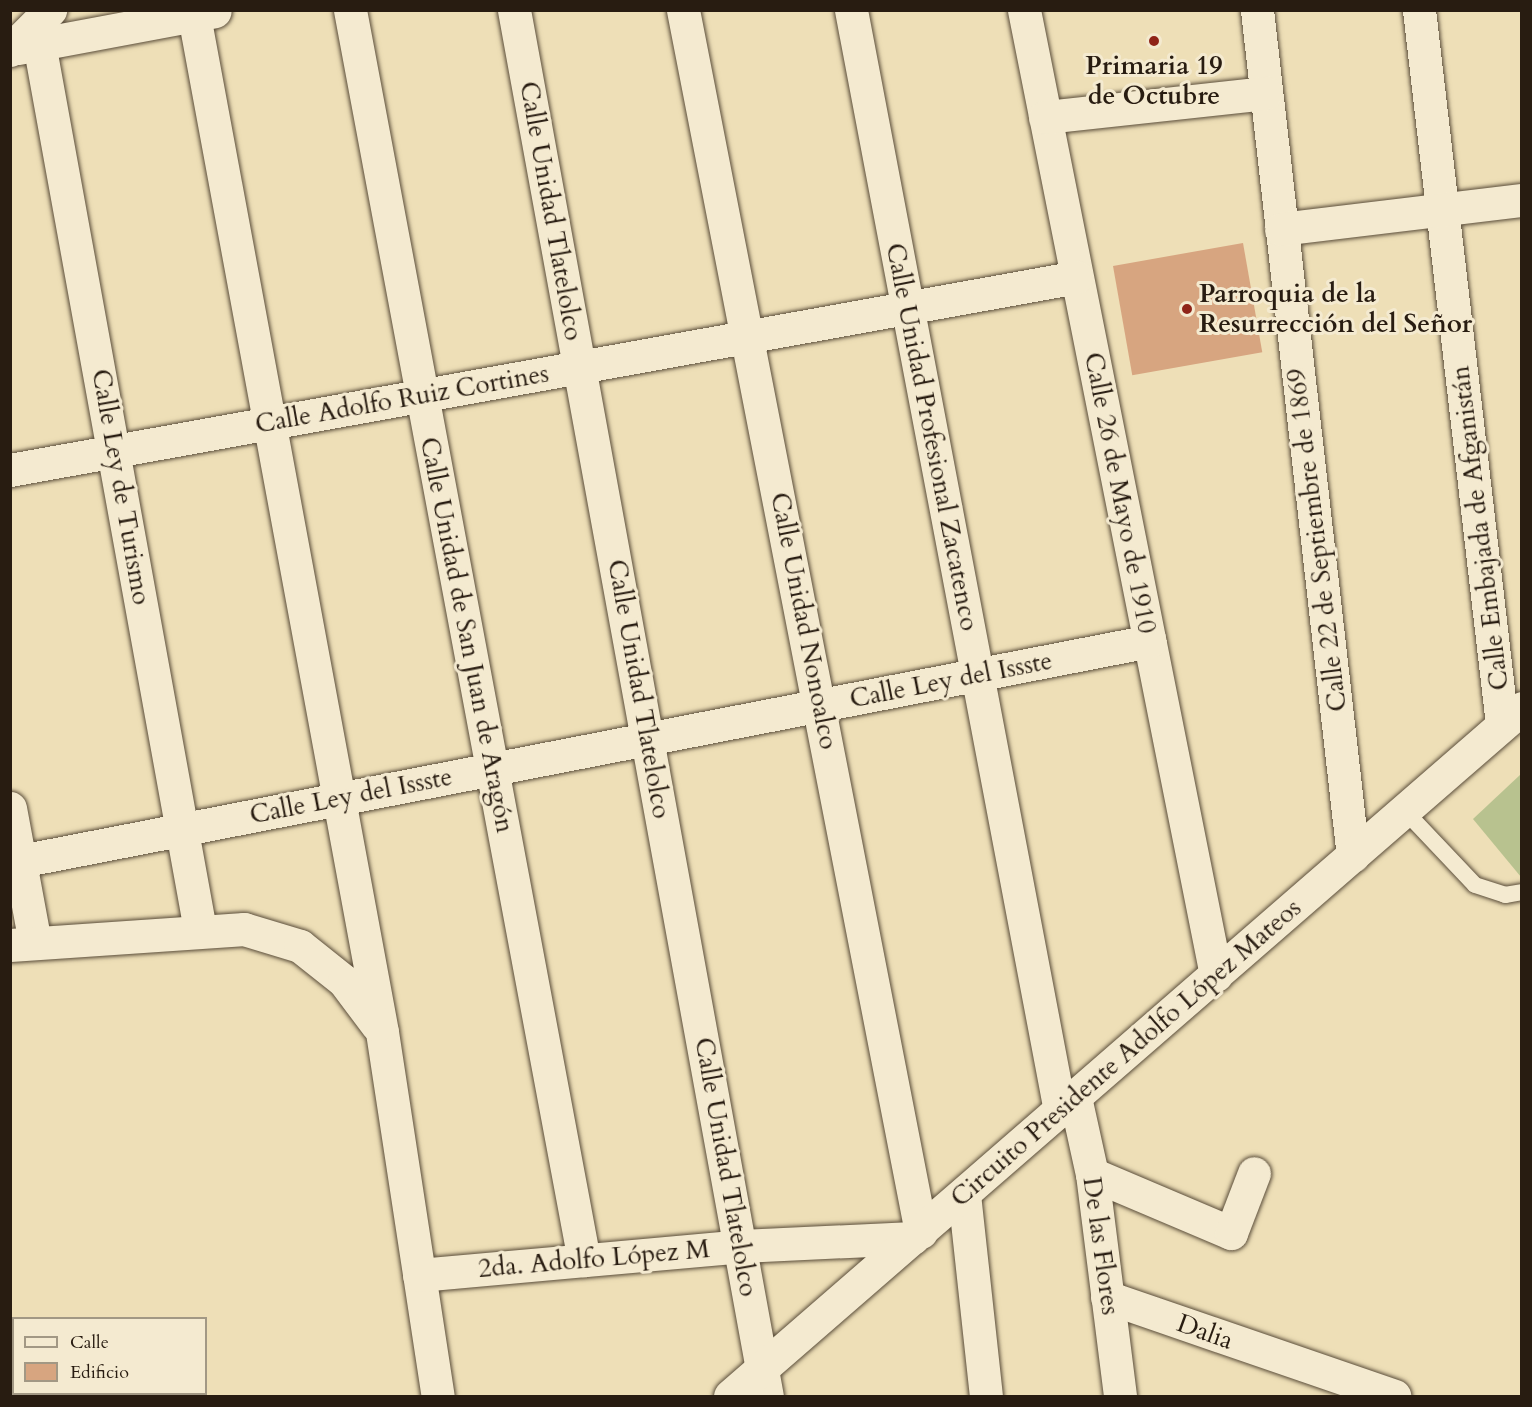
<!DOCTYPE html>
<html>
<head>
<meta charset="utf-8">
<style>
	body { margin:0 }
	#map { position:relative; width:1532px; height:1407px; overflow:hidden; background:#eedfb7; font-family:Cardo,serif }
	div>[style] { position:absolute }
	.green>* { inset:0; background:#b8c28f }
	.building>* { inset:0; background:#d7a580; transform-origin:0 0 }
	.roads { filter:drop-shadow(0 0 2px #5a4d3a) drop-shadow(0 0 2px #5a4d3a) }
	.service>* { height:16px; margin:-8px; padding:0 8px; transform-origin:8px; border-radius:8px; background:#f4ead0 }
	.minor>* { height:33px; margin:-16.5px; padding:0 16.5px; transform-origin:16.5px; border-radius:16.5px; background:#f4ead0 }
	.tertiary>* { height:33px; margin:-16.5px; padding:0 16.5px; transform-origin:16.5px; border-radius:16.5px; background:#f4ead0 }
	.dots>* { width:16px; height:16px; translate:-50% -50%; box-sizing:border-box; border:3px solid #f4ead0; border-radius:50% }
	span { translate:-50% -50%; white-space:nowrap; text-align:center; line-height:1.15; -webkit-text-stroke:6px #f4ead0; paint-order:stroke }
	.poi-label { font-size:26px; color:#281c11; font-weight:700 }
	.left { translate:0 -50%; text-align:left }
	.street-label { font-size:26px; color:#281c11 }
	.frame { position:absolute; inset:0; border:12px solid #281c11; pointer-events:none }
	.legend { position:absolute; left:12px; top:1317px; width:195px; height:78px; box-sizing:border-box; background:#f4ead0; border:2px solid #a29884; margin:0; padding:8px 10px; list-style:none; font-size:18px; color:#281c11 }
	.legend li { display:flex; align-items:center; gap:12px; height:30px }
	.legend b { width:30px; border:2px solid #a29884 }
</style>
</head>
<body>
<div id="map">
	<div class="green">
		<div style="clip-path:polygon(1521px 774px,1521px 877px,1473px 819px)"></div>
	</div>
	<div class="building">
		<div style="left:1243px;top:243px;width:111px;height:132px;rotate:80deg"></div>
	</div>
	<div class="roads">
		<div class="service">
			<div style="left:1404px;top:810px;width:103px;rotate:46.6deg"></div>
			<div style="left:1475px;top:885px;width:32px;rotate:18deg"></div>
			<div style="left:1505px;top:895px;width:17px;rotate:-10deg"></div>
			<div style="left:131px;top:1394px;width:8px;rotate:14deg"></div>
			<div style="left:66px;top:1396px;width:2px;rotate:-90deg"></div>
		</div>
		<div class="minor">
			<div style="left:193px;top:10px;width:1039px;rotate:79.52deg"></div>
			<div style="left:382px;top:1032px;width:368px;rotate:81.3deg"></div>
			<div style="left:350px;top:10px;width:1272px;rotate:79.4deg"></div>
			<div style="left:514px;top:10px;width:1409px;rotate:79.66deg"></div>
			<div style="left:683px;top:10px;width:1245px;rotate:78.98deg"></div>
			<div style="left:851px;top:10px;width:1121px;rotate:79.25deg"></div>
			<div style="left:1024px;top:10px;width:984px;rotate:78.75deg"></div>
			<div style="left:1257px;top:10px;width:851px;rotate:83.53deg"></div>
			<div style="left:1419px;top:10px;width:719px;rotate:83.37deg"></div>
			<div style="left:39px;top:43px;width:901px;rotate:79.71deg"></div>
			<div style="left:18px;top:48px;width:200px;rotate:-10.6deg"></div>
			<div style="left:1045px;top:117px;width:222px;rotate:-6.2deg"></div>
			<div style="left:1281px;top:229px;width:243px;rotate:-6.9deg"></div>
			<div style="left:10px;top:470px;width:1084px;rotate:-10.25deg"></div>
			<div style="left:10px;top:808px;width:137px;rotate:79.5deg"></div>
			<div style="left:10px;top:863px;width:1161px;rotate:-11.02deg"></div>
			<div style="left:10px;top:945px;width:235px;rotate:-3.9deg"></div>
			<div style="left:244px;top:929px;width:59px;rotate:16.9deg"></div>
			<div style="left:300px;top:946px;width:56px;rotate:38.5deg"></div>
			<div style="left:344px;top:981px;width:55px;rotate:53.1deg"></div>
			<div style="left:1075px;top:1097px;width:79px;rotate:77.6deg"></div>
			<div style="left:1092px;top:1174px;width:224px;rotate:82.8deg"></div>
			<div style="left:1092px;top:1174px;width:151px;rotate:23deg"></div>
			<div style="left:1231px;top:1233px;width:64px;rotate:-69deg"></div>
			<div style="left:964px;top:1194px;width:203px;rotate:83.8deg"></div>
			<div style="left:419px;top:1275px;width:323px;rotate:-5.1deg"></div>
			<div style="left:741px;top:1246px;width:172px;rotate:-2.7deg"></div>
			<div style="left:1107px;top:1297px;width:304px;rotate:19deg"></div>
		</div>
		<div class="tertiary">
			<div style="left:10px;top:50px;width:57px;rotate:-45deg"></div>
			<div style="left:730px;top:1396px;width:1049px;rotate:-40.98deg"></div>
		</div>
	</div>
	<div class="dots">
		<div style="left:1154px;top:41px;background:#8f2418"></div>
		<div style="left:1187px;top:309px;background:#8f2418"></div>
	</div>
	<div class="poi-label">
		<span style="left:1154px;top:81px">Primaria 19<br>de Octubre</span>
		<span class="left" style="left:1199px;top:309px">Parroquia de la<br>Resurrección del Señor</span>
	</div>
	<div class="street-label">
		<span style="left:551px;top:211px;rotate:80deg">Calle Unidad Tlatelolco</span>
		<span style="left:402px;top:399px;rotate:-10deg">Calle Adolfo Ruiz Cortines</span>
		<span style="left:932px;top:437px;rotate:79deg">Calle Unidad Profesional Zacatenco</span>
		<span style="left:121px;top:487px;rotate:80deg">Calle Ley de Turismo</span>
		<span style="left:1120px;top:493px;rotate:79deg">Calle 26 de Mayo de 1910</span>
		<span style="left:1480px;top:528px;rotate:-97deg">Calle Embajada de Afganistán</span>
		<span style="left:1317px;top:540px;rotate:-97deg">Calle 22 de Septiembre de 1869</span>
		<span style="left:804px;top:621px;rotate:79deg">Calle Unidad Nonoalco</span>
		<span style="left:467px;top:635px;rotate:79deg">Calle Unidad de San Juan de Aragón</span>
		<span style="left:951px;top:680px;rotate:-11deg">Calle Ley del Issste</span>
		<span style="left:639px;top:689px;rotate:80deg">Calle Unidad Tlatelolco</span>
		<span style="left:351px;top:796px;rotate:-11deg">Calle Ley del Issste</span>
		<span style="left:1126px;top:1053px;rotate:-41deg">Circuito Presidente Adolfo López Mateos</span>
		<span style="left:726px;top:1167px;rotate:80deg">Calle Unidad Tlatelolco</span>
		<span style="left:1101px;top:1246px;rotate:82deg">De las Flores</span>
		<span style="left:594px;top:1259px;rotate:-5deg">2da. Adolfo López M</span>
		<span style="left:1205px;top:1332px;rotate:20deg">Dalia</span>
	</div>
	<div class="frame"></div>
	<ul class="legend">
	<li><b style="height:8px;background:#f4ead0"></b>Calle</li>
	<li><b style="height:16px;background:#d7a580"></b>Edificio</li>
	</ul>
</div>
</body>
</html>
